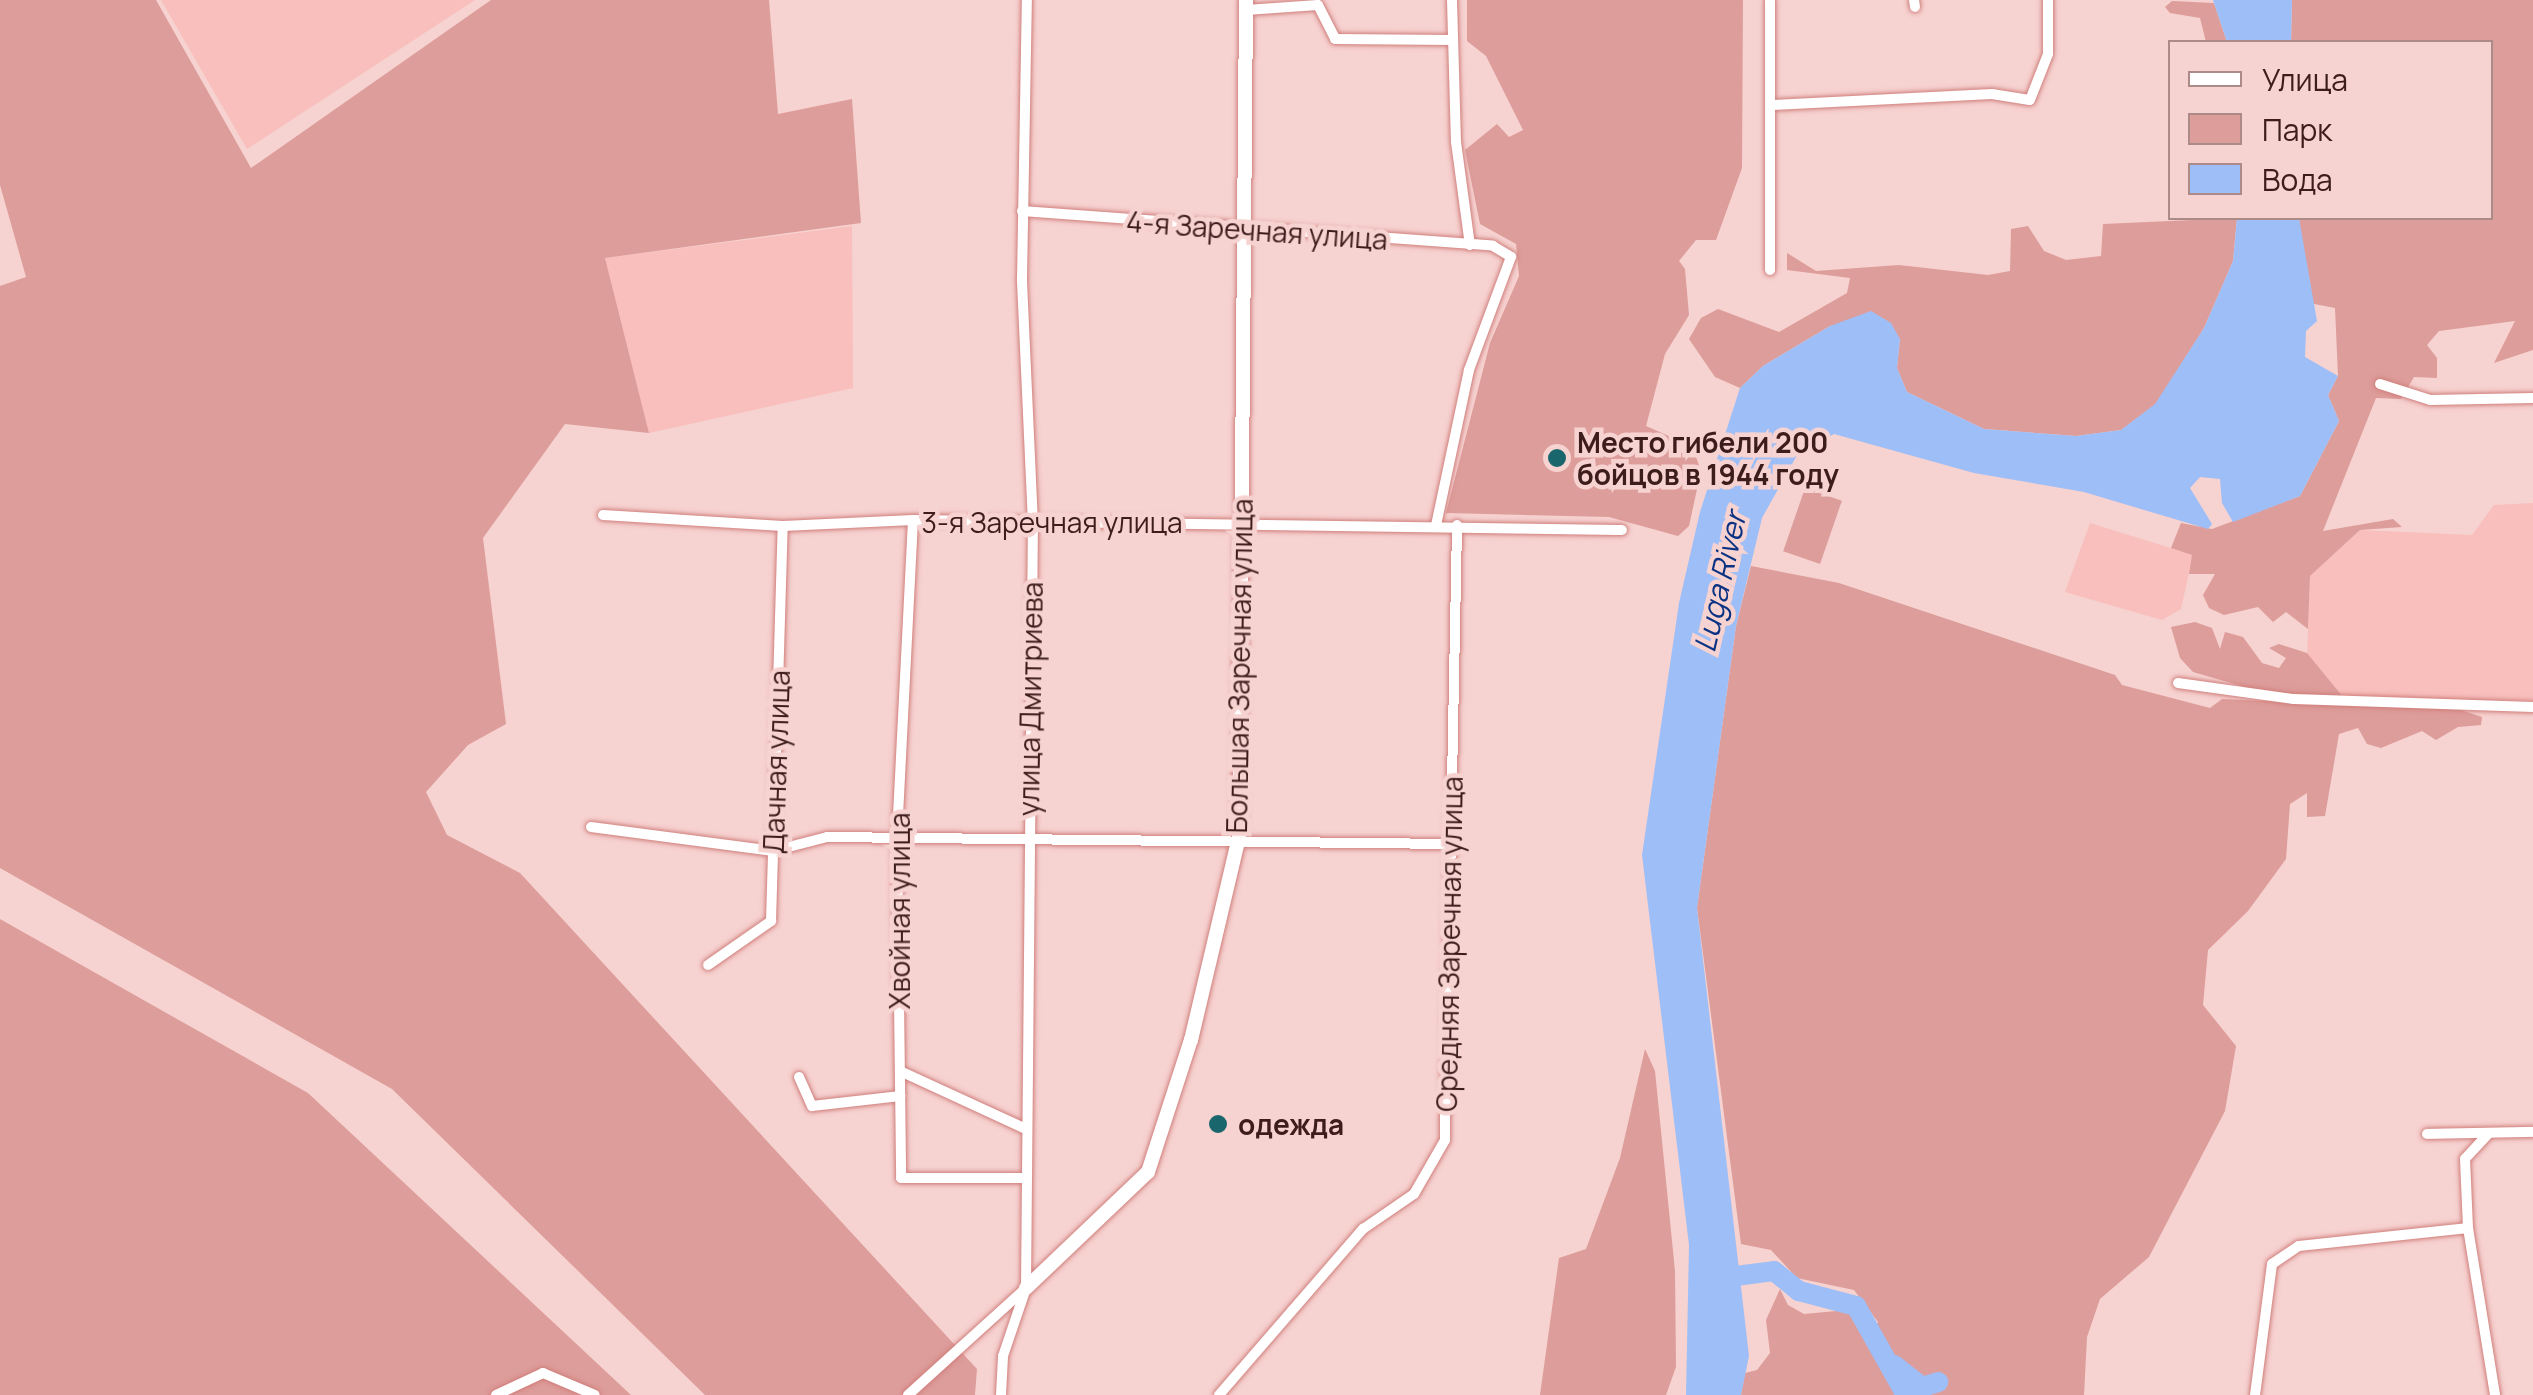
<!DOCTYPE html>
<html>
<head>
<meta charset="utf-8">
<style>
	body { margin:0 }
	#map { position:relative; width:2533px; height:1395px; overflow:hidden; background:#f6d2d0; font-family:Manrope,sans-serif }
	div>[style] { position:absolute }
	.built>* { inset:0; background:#f8bfbc }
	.green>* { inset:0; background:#dd9d9a; transform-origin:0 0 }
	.water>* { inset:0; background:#9ebef8 }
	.river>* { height:20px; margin:-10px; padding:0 10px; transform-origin:10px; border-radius:10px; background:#9ebef8 }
	.roads { filter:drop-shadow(0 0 2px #d07f7c) drop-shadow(0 0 2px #d07f7c) }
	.street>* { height:10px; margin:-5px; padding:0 5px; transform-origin:5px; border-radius:5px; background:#fff }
	.secondary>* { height:14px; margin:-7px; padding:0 7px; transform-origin:7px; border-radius:7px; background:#fff }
	.dots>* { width:28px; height:28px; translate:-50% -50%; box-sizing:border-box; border:5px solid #f6d2d0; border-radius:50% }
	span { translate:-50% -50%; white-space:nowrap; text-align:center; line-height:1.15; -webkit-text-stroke:9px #f6d2d0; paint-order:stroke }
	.street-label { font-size:28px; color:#3d1d1c }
	.poi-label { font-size:28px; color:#3d1d1c; font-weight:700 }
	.left { translate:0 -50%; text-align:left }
	.water-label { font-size:30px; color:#093283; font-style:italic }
	.legend { position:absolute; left:2168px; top:40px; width:325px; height:180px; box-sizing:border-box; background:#f6d2d0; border:2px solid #ac8a88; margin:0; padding:12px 18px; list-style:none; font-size:30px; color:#3d1d1c }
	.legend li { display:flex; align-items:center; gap:20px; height:50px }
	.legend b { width:50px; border:2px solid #ac8a88 }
</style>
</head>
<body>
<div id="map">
	<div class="built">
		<div style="clip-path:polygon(161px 0,475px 0,247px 149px)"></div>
		<div style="clip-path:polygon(852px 226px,853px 388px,649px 433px,605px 258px)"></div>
		<div style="clip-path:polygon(2533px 503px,2533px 701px,2343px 697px,2307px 660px,2310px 576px,2360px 530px,2472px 535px,2494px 505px)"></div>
		<div style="clip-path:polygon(2090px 523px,2193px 555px,2181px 609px,2162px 620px,2065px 592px)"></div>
	</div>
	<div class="green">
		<div style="clip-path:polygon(0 0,156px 0,251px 168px,491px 0,769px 0,778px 114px,852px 99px,861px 223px,605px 258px,649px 433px,565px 424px,483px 538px,506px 724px,468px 745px,426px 792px,447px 835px,520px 873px,977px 1369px,975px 1395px,705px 1395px,392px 1089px,0 868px,0 286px,26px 277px,0 185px)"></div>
		<div style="clip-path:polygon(1467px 0,1743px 0,1742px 168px,1716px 240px,1696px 240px,1679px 261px,1685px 269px,1689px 315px,1665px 354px,1646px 426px,1671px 437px,1675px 452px,1695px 454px,1701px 471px,1689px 526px,1678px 536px,1609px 517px,1446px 513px,1490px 343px,1519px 276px,1516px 244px,1480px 224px,1465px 150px,1497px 124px,1509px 137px,1523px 130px,1486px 56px,1467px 41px)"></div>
		<div style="clip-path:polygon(2292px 0,2533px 0,2533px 350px,2494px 363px,2515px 321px,2439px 331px,2427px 345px,2437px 358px,2437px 378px,2414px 377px,2401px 399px,2376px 398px,2323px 531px,2393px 519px,2402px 527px,2360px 530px,2310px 576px,2308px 629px,2286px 612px,2273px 622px,2258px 607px,2224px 615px,2209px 608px,2203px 595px,2215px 574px,2189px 574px,2192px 555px,2171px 548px,2181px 523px,2212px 529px,2300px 496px,2339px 421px,2328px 395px,2338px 376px,2335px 308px,2309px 303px,2299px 218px,2490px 218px,2490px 42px,2291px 42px)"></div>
		<div style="clip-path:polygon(2172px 1px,2214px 3px,2227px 42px,2206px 42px,2200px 18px,2170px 13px,2165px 7px)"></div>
		<div style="clip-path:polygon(2237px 218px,2233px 261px,2204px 328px,2156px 404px,2121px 430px,2076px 436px,1984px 429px,1907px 392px,1897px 368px,1900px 339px,1830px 326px,1763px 366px,1740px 388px,1715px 377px,1689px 339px,1701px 318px,1718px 309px,1779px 332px,1847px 293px,1850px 278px,1787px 270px,1787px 253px,1816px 271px,1899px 265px,1988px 275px,2010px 271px,2011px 229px,2028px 226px,2044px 251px,2066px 260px,2101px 256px,2103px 224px)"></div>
		<div style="left:1805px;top:488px;width:39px;height:67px;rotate:19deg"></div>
		<div style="clip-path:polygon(1751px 566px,1839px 583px,2115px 675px,2122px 685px,2210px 708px,2222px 699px,2461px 710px,2482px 717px,2481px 725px,2458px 727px,2436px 740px,2422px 731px,2381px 748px,2367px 744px,2358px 728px,2339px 734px,2325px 816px,2307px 817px,2307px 793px,2290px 804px,2286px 859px,2248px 911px,2208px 950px,2203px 1005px,2236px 1046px,2225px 1111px,2149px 1257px,2100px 1299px,2087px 1337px,2084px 1395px,1741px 1395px,1745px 1373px,1757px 1370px,1770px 1353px,1766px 1320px,1780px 1289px,1788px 1305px,1804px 1314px,1847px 1310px,1869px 1337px,1878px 1322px,1854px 1290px,1797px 1278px,1771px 1250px,1741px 1244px,1697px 908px,1736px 626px)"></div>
		<div style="clip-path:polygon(2195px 622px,2212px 628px,2220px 649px,2225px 632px,2243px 637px,2262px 663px,2279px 668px,2286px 658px,2269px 648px,2279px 644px,2307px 653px,2343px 697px,2269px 694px,2193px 672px,2180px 658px,2171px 627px)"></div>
		<div style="clip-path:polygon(0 919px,308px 1093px,631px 1395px,0 1395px)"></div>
		<div style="clip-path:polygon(1645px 1049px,1655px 1071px,1675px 1271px,1676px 1367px,1666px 1395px,1540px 1395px,1559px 1258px,1586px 1249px,1620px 1158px)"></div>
	</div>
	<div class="water">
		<div style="clip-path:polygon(2213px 0,2292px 0,2291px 42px,2227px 42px)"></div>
		<div style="clip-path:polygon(2237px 218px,2299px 218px,2317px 321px,2306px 331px,2305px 357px,2338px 376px,2328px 395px,2339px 421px,2300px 496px,2233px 522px,2222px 503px,2220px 479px,2200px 477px,2190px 488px,2212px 524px,2208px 529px,2084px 492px,1974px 473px,1834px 434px,1796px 457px,1762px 518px,1736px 626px,1697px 908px,1749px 1356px,1741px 1395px,1686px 1395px,1689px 1245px,1642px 855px,1679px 603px,1700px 512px,1740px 388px,1763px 366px,1830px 326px,1871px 311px,1891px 323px,1900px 339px,1897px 368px,1907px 392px,1984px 429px,2076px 436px,2121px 430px,2155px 404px,2204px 328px,2233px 261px)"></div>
	</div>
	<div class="river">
		<div style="left:1720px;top:1278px;width:54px;rotate:-7.4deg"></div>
		<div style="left:1774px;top:1271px;width:32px;rotate:39deg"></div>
		<div style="left:1799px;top:1291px;width:59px;rotate:14.7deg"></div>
		<div style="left:1856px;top:1306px;width:102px;rotate:60.7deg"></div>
		<div style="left:1894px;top:1365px;width:36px;rotate:38deg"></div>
		<div style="left:1922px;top:1387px;width:17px;rotate:-17deg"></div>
	</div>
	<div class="roads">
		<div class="street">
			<div style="left:1452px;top:0;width:142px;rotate:88.4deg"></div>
			<div style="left:1456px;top:142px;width:104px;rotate:82.3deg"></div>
			<div style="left:1770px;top:0;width:270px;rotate:90deg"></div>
			<div style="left:1914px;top:0;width:7px;rotate:82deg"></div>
			<div style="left:1246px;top:10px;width:72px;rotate:-4deg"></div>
			<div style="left:1318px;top:5px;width:38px;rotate:63deg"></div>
			<div style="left:1335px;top:39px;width:118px;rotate:0.5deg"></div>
			<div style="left:1773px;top:105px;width:219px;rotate:-2.9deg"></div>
			<div style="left:1992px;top:94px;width:38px;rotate:9deg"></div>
			<div style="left:2030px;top:100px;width:49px;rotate:-68.6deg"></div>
			<div style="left:2048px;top:54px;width:54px;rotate:-90deg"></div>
			<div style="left:1022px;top:211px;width:472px;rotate:4.2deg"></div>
			<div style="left:1493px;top:246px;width:21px;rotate:31deg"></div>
			<div style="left:1511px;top:257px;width:121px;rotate:110.4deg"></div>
			<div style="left:1469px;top:370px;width:158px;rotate:102deg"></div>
			<div style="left:2380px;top:384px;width:52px;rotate:17.7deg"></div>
			<div style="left:2430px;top:400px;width:103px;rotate:-1.1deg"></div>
			<div style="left:603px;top:515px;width:180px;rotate:3.5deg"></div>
			<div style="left:783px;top:526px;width:130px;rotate:-2.6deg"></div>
			<div style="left:913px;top:520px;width:709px;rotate:0.81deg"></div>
			<div style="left:913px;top:520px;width:317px;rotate:92.9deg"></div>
			<div style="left:897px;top:837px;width:341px;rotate:89.3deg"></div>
			<div style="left:901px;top:1178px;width:125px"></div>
			<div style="left:2178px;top:683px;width:117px;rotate:7.9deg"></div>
			<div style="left:2294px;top:699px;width:239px;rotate:1.9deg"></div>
			<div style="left:591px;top:827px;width:184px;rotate:7.5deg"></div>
			<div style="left:773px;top:851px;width:56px;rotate:-14.5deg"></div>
			<div style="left:827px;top:837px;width:623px;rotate:0.64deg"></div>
			<div style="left:708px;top:965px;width:77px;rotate:-34.9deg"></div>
			<div style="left:771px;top:921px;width:395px;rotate:-88.3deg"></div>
			<div style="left:900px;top:1071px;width:139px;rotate:24.7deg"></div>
			<div style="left:799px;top:1077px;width:32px;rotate:66deg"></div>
			<div style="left:812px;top:1106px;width:89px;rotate:-6.5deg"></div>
			<div style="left:2489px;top:1133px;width:35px;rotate:133deg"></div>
			<div style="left:2465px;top:1159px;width:69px;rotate:87.5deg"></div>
			<div style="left:2468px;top:1228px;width:169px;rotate:80.8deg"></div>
			<div style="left:2427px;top:1134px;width:106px;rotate:-1.1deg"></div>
			<div style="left:496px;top:1395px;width:52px;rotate:-25.1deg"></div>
			<div style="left:543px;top:1373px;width:56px;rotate:22.9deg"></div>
			<div style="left:908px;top:1395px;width:158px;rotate:-42.2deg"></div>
			<div style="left:1001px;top:1395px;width:39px;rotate:-87deg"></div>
			<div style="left:1003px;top:1356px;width:72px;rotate:-71.3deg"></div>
			<div style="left:1026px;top:1288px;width:764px;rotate:-89.48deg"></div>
			<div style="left:1033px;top:524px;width:245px;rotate:-92.6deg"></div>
			<div style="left:1022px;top:279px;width:279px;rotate:-89deg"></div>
			<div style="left:1219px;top:1395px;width:220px;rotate:-49.1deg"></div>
			<div style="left:1363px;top:1229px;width:62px;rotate:-34.5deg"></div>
			<div style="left:1414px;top:1194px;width:62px;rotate:-60.1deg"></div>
			<div style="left:1445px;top:1140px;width:615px;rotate:-88.88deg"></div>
			<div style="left:2255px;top:1395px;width:132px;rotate:-82.6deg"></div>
			<div style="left:2272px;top:1264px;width:32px;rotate:-34deg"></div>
			<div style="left:2299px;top:1246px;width:170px;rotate:-6.1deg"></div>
		</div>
		<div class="secondary">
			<div style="left:1026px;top:1288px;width:168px;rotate:-43.6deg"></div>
			<div style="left:1148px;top:1172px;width:139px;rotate:-72deg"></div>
			<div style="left:1191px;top:1040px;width:209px;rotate:-76.7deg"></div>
			<div style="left:1239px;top:837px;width:837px;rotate:-89.52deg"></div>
		</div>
	</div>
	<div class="dots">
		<div style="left:1557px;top:458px;background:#19666c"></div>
		<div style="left:1218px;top:1124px;background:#19666c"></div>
	</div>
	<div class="street-label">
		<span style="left:1257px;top:230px;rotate:4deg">4-я Заречная улица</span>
		<span style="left:1052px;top:522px">3-я Заречная улица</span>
		<span style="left:1239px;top:666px;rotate:-89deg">Большая Заречная улица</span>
		<span style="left:1030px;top:699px;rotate:-89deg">улица Дмитриева</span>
		<span style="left:776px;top:762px;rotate:-88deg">Дачная улица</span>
		<span style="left:899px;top:911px;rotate:-90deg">Хвойная улица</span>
		<span style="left:1449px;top:944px;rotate:-89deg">Средняя Заречная улица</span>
	</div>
	<div class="poi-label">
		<span class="left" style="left:1577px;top:458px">Место гибели 200<br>бойцов в 1944 году</span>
		<span class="left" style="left:1238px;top:1124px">одежда</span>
	</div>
	<div class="water-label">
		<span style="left:1720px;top:582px;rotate:-77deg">Luga River</span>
	</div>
	<ul class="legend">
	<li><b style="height:12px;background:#fff"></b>Улица</li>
	<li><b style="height:28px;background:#dd9d9a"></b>Парк</li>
	<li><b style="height:28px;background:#9ebef8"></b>Вода</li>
	</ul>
</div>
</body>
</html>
